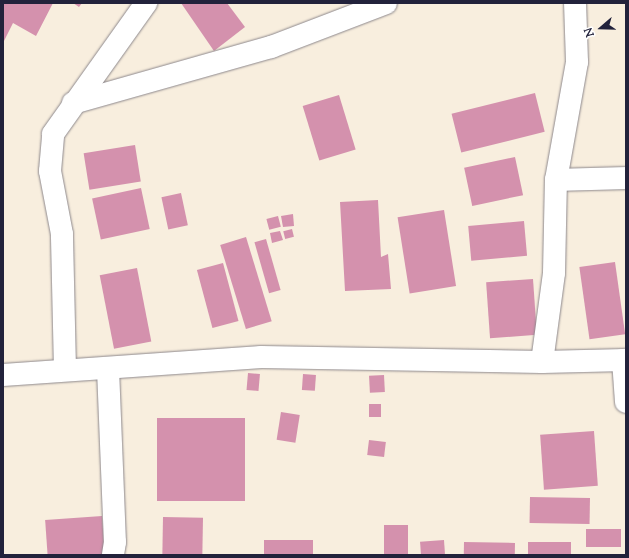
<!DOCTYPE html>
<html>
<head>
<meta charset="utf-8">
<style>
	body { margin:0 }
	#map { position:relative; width:629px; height:558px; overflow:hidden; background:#f8eede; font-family:"Sorts Mill Goudy",serif }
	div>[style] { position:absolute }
	.building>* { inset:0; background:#d491ad; transform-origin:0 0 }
	.roads { filter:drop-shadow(0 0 1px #8d888c) drop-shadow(0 0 1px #8d888c) }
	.minor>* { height:22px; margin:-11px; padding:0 11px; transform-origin:11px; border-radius:11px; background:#fff }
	span { translate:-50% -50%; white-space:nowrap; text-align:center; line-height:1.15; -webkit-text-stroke:4px #fff; paint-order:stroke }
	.frame { position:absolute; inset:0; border:4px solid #22223b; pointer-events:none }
	.north { position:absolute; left:581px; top:8px; width:40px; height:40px; -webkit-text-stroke:3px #fff; paint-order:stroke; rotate:250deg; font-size:11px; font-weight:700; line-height:16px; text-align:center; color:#22223b }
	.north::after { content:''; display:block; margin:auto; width:14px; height:18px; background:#22223b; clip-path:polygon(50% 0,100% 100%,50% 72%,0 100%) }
</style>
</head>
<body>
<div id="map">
	<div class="building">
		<div style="clip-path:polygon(3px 3px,53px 3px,36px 36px,13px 23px,3px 43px)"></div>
		<div style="clip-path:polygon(73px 3px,82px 3px,79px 7px)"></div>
		<div style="clip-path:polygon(181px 3px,227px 3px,245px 27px,214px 51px)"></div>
		<div style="left:535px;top:93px;width:40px;height:86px;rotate:76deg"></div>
		<div style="left:339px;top:95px;width:57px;height:38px;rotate:73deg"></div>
		<div style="left:135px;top:145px;width:37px;height:52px;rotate:81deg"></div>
		<div style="left:515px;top:157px;width:39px;height:52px;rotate:78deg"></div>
		<div style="left:141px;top:188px;width:42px;height:50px;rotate:78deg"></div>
		<div style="left:181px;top:193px;width:33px;height:20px;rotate:78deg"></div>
		<div style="clip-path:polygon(378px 200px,381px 257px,388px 254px,391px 289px,345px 291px,340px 202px)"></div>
		<div style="left:444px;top:210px;width:77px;height:47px;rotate:81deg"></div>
		<div style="clip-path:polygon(293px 214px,294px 226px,283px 227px,281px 216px)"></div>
		<div style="left:278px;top:216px;width:11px;height:12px;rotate:75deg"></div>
		<div style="left:524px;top:221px;width:35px;height:56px;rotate:85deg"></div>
		<div style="left:292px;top:229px;width:8px;height:9px;rotate:76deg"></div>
		<div style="clip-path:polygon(280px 231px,283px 240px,272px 243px,270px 233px)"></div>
		<div style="left:246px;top:237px;width:88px;height:27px;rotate:73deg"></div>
		<div style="left:266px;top:239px;width:53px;height:12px;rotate:74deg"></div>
		<div style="left:615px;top:262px;width:73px;height:36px;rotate:82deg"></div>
		<div style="left:223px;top:263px;width:60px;height:27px;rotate:75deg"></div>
		<div style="left:137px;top:268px;width:75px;height:38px;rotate:79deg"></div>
		<div style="left:533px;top:279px;width:56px;height:47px;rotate:86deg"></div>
		<div style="left:248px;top:373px;width:12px;height:17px;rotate:5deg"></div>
		<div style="left:303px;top:374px;width:13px;height:16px;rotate:4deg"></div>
		<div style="left:384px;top:375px;width:17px;height:15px;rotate:87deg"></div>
		<div style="left:369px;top:404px;width:12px;height:13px"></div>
		<div style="left:281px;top:412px;width:19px;height:28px;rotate:9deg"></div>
		<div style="left:157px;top:418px;width:88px;height:83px"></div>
		<div style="left:594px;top:431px;width:55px;height:54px;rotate:86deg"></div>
		<div style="left:369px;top:440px;width:17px;height:15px;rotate:7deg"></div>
		<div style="left:530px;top:497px;width:60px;height:26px;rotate:1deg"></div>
		<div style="left:102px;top:516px;width:39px;height:57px;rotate:86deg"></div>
		<div style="left:163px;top:517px;width:40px;height:38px;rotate:1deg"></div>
		<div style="left:384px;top:525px;width:24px;height:30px"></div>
		<div style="left:621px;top:529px;width:18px;height:35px;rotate:90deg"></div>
		<div style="left:313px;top:540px;width:15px;height:49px;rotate:90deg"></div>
		<div style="left:444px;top:540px;width:15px;height:24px;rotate:86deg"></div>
		<div style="left:464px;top:542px;width:51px;height:13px;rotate:1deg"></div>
		<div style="left:571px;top:542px;width:13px;height:43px;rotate:90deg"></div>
	</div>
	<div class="roads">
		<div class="minor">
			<div style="left:73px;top:103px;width:206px;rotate:-15.8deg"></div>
			<div style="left:271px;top:47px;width:123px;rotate:-20.9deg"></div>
			<div style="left:556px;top:180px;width:70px;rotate:-1.6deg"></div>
			<div style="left:623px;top:360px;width:42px;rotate:85.9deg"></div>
			<div style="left:542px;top:362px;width:90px;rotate:-82.3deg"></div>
			<div style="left:554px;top:273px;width:93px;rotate:-88.8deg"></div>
			<div style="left:556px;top:180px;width:120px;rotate:-79.9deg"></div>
			<div style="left:577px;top:62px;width:59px;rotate:-91.9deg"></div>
			<div style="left:108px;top:369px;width:173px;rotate:87.7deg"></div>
			<div style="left:115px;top:542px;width:13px;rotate:99deg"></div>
			<div style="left:65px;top:370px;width:136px;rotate:-91.3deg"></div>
			<div style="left:62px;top:234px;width:64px;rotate:-100.8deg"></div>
			<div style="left:50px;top:171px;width:37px;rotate:-85deg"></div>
			<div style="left:53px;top:134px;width:161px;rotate:-54.6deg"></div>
			<div style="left:3px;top:375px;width:259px;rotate:-4deg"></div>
			<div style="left:261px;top:357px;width:281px;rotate:1deg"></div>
			<div style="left:542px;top:362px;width:84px;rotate:-1.4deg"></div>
		</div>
	</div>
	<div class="frame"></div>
	<div class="north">N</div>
</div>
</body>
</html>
